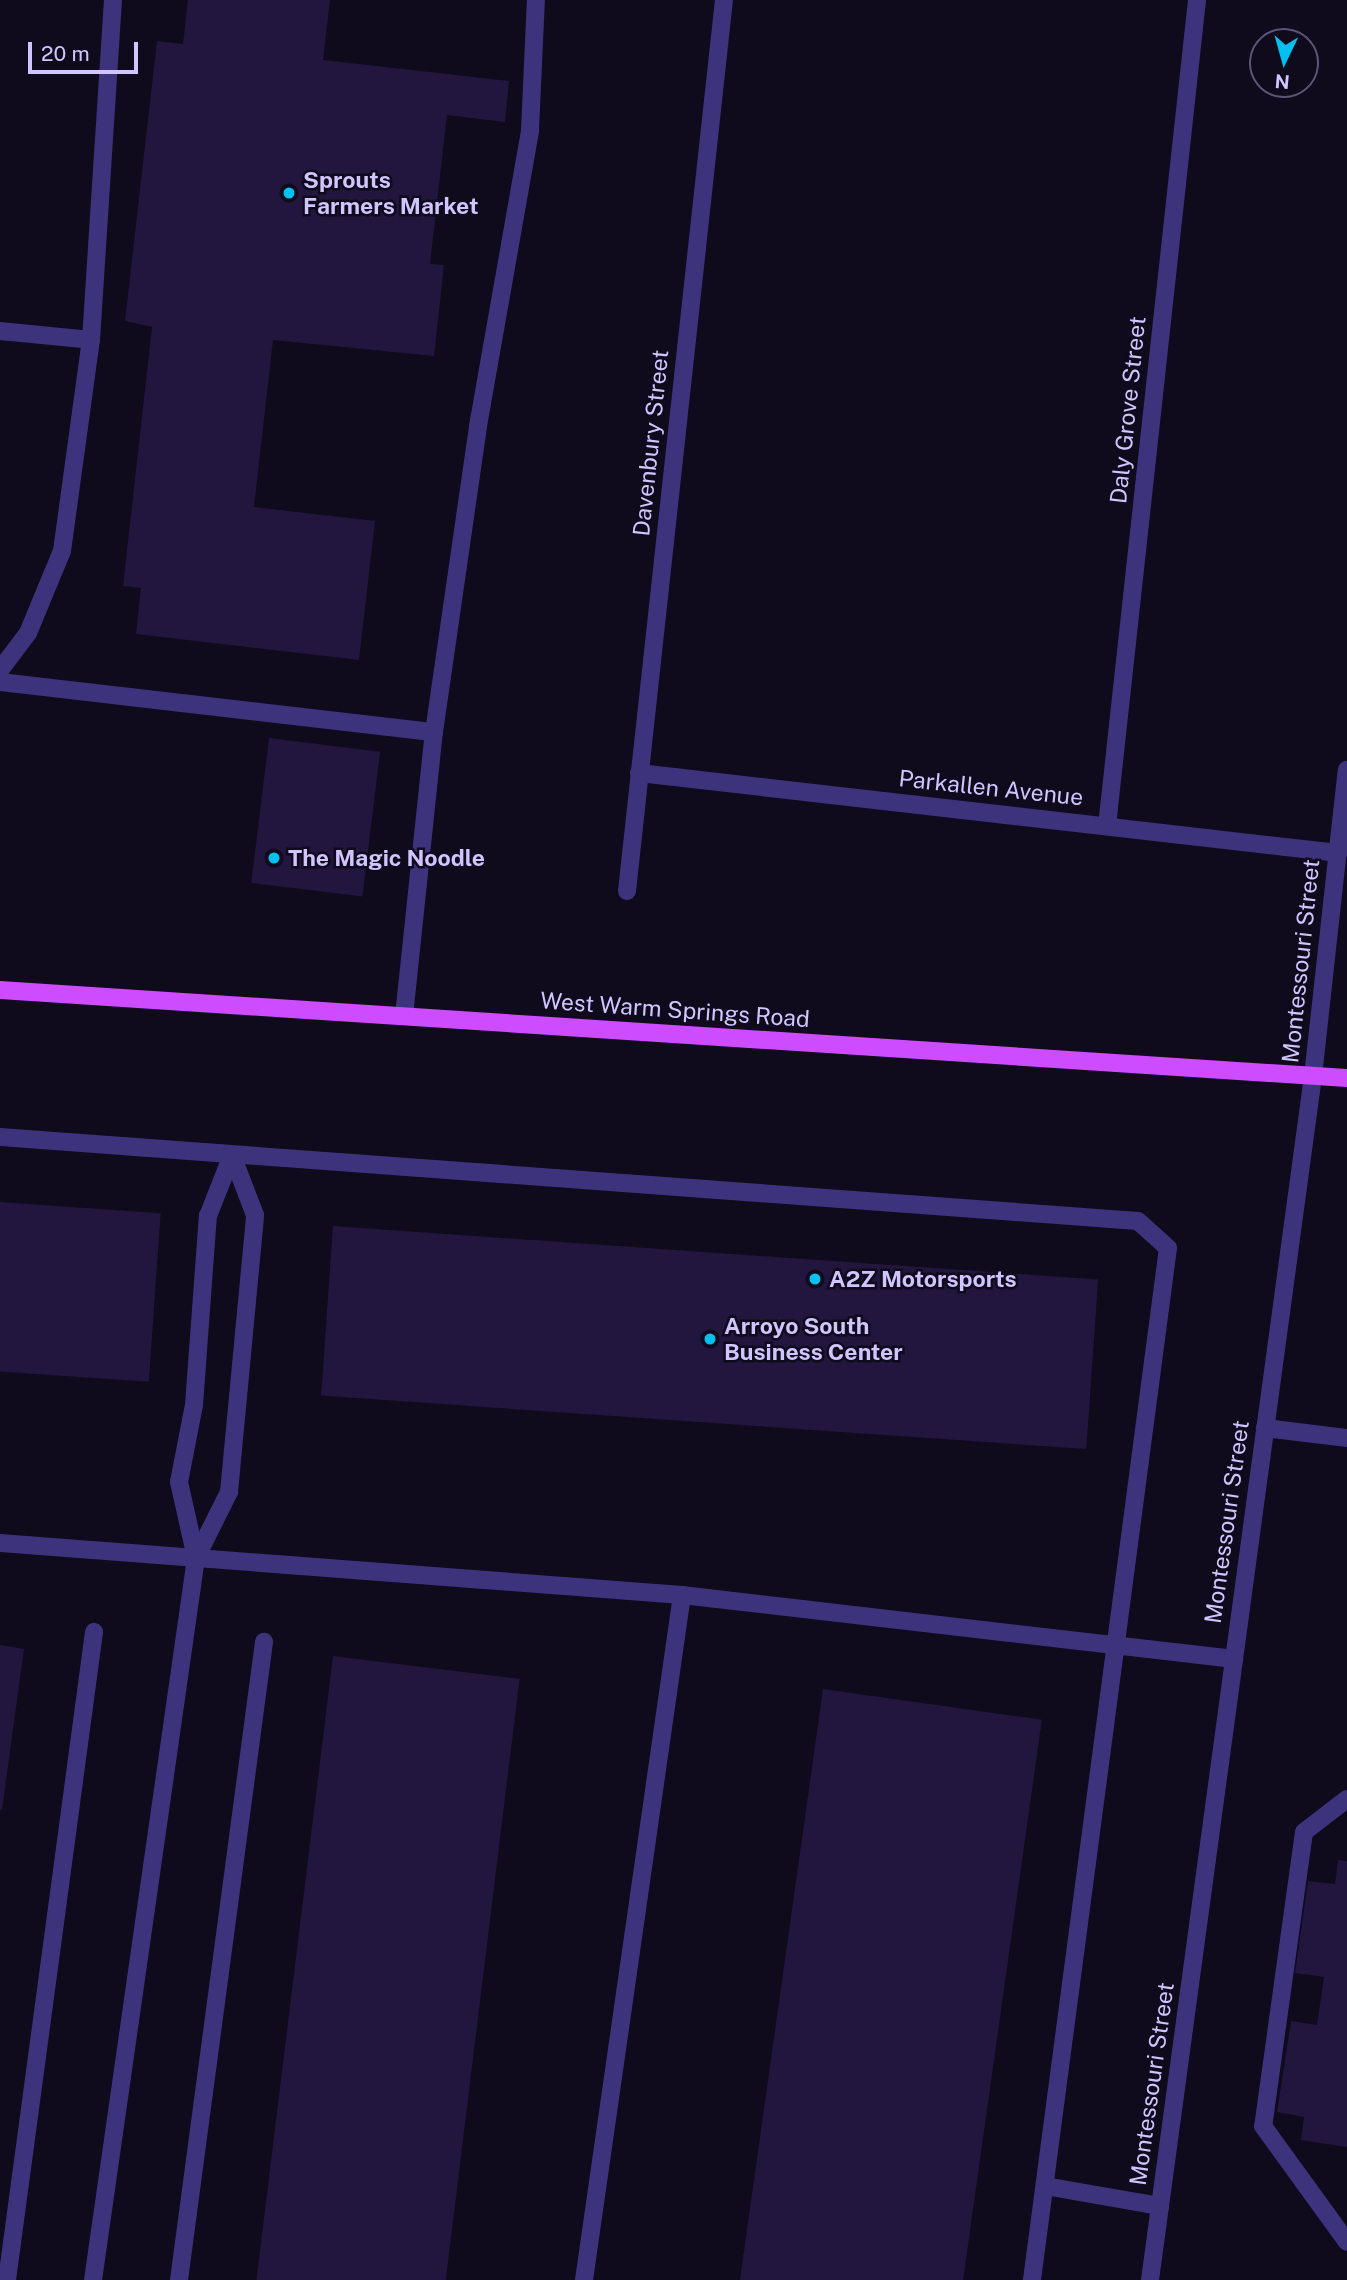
<!DOCTYPE html>
<html>
<head>
<meta charset="utf-8">
<style>
	body { margin:0 }
	#map { position:relative; width:1347px; height:2280px; overflow:hidden; background:#0f0a1c; font-family:"Public Sans",sans-serif }
	div>[style] { position:absolute }
	.building>* { inset:0; background:#22163e; transform-origin:0 0 }
	.minor>* { height:18px; margin:-9px; padding:0 9px; transform-origin:9px; border-radius:9px; background:#3d337d }
	.major>* { height:18px; margin:-9px; padding:0 9px; transform-origin:9px; border-radius:9px; background:#cd4cff }
	.dots>* { width:19px; height:19px; translate:-50% -50%; box-sizing:border-box; border:4px solid #0f0a1c; border-radius:50% }
	span { translate:-50% -50%; white-space:nowrap; text-align:center; line-height:1.15; -webkit-text-stroke:5px #0f0a1c; paint-order:stroke }
	.poi-label { font-size:23px; color:#d1c5ff; font-weight:700 }
	.left { translate:0 -50%; text-align:left }
	.street-label { font-size:23px; color:#d1c5ff }
	.north { position:absolute; left:1249px; top:28px; width:70px; height:70px; box-sizing:border-box; background:#0f0a1c; border:2px solid #5d5577; border-radius:50%; rotate:185deg; font-size:19px; font-weight:700; line-height:28px; text-align:center; color:#d1c5ff }
	.north::after { content:''; display:block; margin:auto; width:24px; height:32px; background:#00c1f0; clip-path:polygon(50% 0,100% 100%,50% 72%,0 100%) }
	.scale { position:absolute; left:28px; top:42px; width:110px; height:32px; box-sizing:border-box; border:4px solid #d1c5ff; border-top:0; padding-left:9px; font-size:21px; line-height:24px; white-space:nowrap; color:#d1c5ff; -webkit-text-stroke:5px #0f0a1c; paint-order:stroke }
</style>
</head>
<body>
<div id="map">
	<div class="building">
		<div style="clip-path:polygon(188px 0,330px 0,323px 60px,509px 81px,505px 122px,447px 115px,430px 264px,444px 265px,434px 356px,273px 340px,254px 507px,375px 521px,359px 660px,136px 634px,141px 588px,123px 586px,152px 327px,125px 321px,157px 41px,183px 44px)"></div>
		<div style="left:269px;top:738px;width:112px;height:146px;rotate:7deg"></div>
		<div style="left:0;top:1202px;width:161px;height:169px;rotate:4deg"></div>
		<div style="left:333px;top:1226px;width:767px;height:170px;rotate:4deg"></div>
		<div style="clip-path:polygon(0 1645px,24px 1649px,2px 1810px,0 1810px)"></div>
		<div style="left:333px;top:1656px;width:188px;height:630px;rotate:7deg"></div>
		<div style="left:823px;top:1689px;width:221px;height:597px;rotate:8deg"></div>
		<div style="clip-path:polygon(1338px 1860px,1347px 1861px,1347px 2147px,1301px 2140px,1304px 2117px,1277px 2112px,1291px 2021px,1317px 2025px,1324px 1977px,1295px 1973px,1308px 1881px,1335px 1884px)"></div>
	</div>
	<div class="minor">
		<div style="left:0;top:331px;width:91px;rotate:5.6deg"></div>
		<div style="left:0;top:670px;width:46px;rotate:-52.9deg"></div>
		<div style="left:28px;top:633px;width:89px;rotate:-67.5deg"></div>
		<div style="left:62px;top:551px;width:213px;rotate:-82.2deg"></div>
		<div style="left:91px;top:340px;width:341px;rotate:-86.3deg"></div>
		<div style="left:0;top:682px;width:437px;rotate:6.6deg"></div>
		<div style="left:639px;top:773px;width:704px;rotate:6.53deg"></div>
		<div style="left:1107px;top:826px;width:831px;rotate:-83.78deg"></div>
		<div style="left:627px;top:891px;width:896px;rotate:-83.79deg"></div>
		<div style="left:404px;top:1016px;width:286px;rotate:-84deg"></div>
		<div style="left:434px;top:732px;width:309px;rotate:-81.8deg"></div>
		<div style="left:478px;top:426px;width:301px;rotate:-80deg"></div>
		<div style="left:530px;top:130px;width:130px;rotate:-87.4deg"></div>
		<div style="left:0;top:1137px;width:1141px;rotate:4.22deg"></div>
		<div style="left:1138px;top:1221px;width:40px;rotate:42deg"></div>
		<div style="left:1168px;top:1248px;width:1041px;rotate:97.51deg"></div>
		<div style="left:1265px;top:1428px;width:83px;rotate:7deg"></div>
		<div style="left:0;top:1543px;width:684px;rotate:4.36deg"></div>
		<div style="left:682px;top:1595px;width:556px;rotate:6.61deg"></div>
		<div style="left:196px;top:1558px;width:78px;rotate:-102.6deg"></div>
		<div style="left:179px;top:1482px;width:78px;rotate:-79deg"></div>
		<div style="left:194px;top:1405px;width:190px;rotate:-85.8deg"></div>
		<div style="left:208px;top:1216px;width:66px;rotate:-68.5deg"></div>
		<div style="left:1347px;top:1799px;width:54px;rotate:142.5deg"></div>
		<div style="left:1304px;top:1832px;width:297px;rotate:97.9deg"></div>
		<div style="left:1263px;top:2126px;width:143px;rotate:54.1deg"></div>
		<div style="left:1045px;top:2186px;width:117px;rotate:9.9deg"></div>
		<div style="left:7px;top:2280px;width:654px;rotate:-82.35deg"></div>
		<div style="left:93px;top:2280px;width:729px;rotate:-81.88deg"></div>
		<div style="left:196px;top:1558px;width:74px;rotate:-63.4deg"></div>
		<div style="left:229px;top:1492px;width:278px;rotate:-84.6deg"></div>
		<div style="left:255px;top:1215px;width:64px;rotate:-111deg"></div>
		<div style="left:179px;top:2280px;width:644px;rotate:-82.41deg"></div>
		<div style="left:584px;top:2280px;width:692px;rotate:-81.86deg"></div>
		<div style="left:1150px;top:2280px;width:1215px;rotate:-82.29deg"></div>
		<div style="left:1313px;top:1076px;width:308px;rotate:-83.7deg"></div>
	</div>
	<div class="major">
		<div style="left:0;top:990px;width:1350px;rotate:3.74deg"></div>
	</div>
	<div class="dots">
		<div style="left:289px;top:193px;background:#00c1f0"></div>
		<div style="left:274px;top:858px;background:#00c1f0"></div>
		<div style="left:815px;top:1279px;background:#00c1f0"></div>
		<div style="left:710px;top:1339px;background:#00c1f0"></div>
	</div>
	<div class="poi-label">
		<span class="left" style="left:303px;top:193px">Sprouts<br>Farmers Market</span>
		<span class="left" style="left:288px;top:858px">The Magic Noodle</span>
		<span class="left" style="left:829px;top:1279px">A2Z Motorsports</span>
		<span class="left" style="left:724px;top:1339px">Arroyo South<br>Business Center</span>
	</div>
	<div class="street-label">
		<span style="left:1128px;top:410px;rotate:-84deg">Daly Grove Street</span>
		<span style="left:651px;top:443px;rotate:-84deg">Davenbury Street</span>
		<span style="left:991px;top:788px;rotate:6deg">Parkallen Avenue</span>
		<span style="left:1301px;top:961px;rotate:-84deg">Montessouri Street</span>
		<span style="left:675px;top:1010px;rotate:4deg">West Warm Springs Road</span>
		<span style="left:1227px;top:1522px;rotate:-82deg">Montessouri Street</span>
		<span style="left:1152px;top:2084px;rotate:-82deg">Montessouri Street</span>
	</div>
	<div class="north">N</div>
	<div class="scale">20 m</div>
</div>
</body>
</html>
